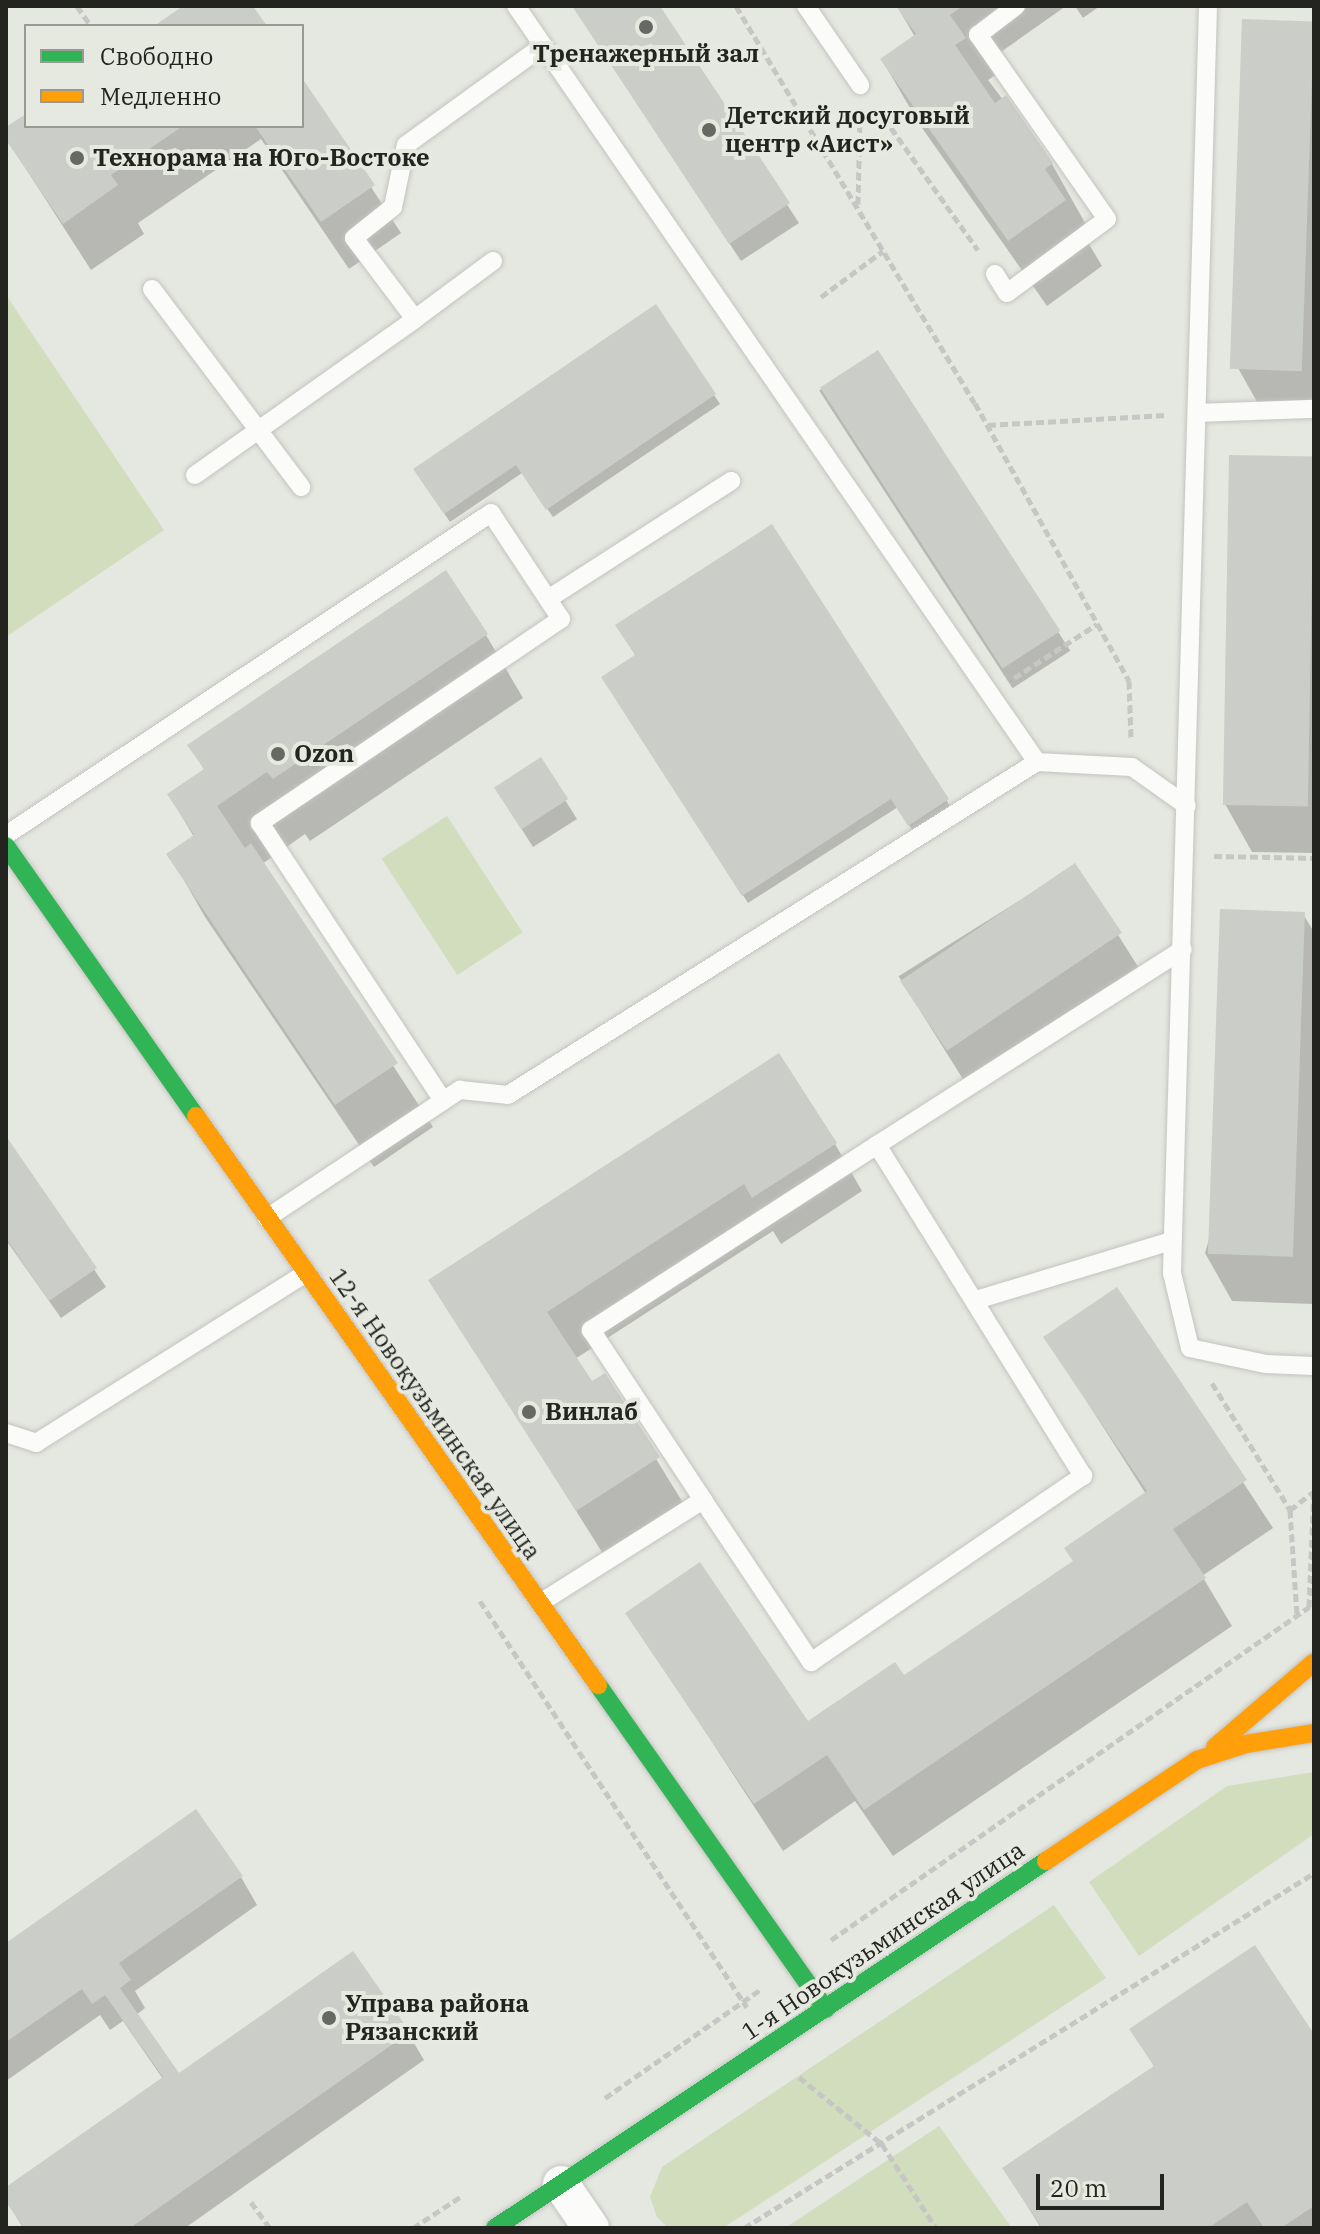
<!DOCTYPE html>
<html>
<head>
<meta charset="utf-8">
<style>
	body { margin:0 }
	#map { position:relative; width:1320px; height:2234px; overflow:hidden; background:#e5e7e1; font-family:"IBM Plex Serif",serif }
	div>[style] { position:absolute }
	.green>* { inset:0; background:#d2ddbd; transform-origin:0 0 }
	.shadow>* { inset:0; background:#0003; transform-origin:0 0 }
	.building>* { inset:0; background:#cbcdc8; transform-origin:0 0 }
	.path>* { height:5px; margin-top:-2.5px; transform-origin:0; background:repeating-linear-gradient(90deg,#c6c6c4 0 8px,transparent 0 12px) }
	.roads { filter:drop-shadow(0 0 2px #c3c4bf) drop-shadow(0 0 2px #c3c4bf) }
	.lane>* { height:18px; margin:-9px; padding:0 9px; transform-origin:9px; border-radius:9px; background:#fbfbfa }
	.street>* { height:36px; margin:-18px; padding:0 18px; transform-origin:18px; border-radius:18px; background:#fbfbfa }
	.fast>* { height:18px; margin:-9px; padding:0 9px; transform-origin:9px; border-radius:9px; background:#30b455 }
	.slow>* { height:18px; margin:-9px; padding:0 9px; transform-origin:9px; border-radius:9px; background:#ff9f0a }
	.dots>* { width:22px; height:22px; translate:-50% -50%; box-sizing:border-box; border:4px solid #e6e9df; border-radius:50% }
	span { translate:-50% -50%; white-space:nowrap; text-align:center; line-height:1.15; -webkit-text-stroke:8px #e6e9df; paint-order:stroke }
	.poi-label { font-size:24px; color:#232420; font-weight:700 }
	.left { translate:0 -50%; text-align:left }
	.street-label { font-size:24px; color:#232420 }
	.frame { position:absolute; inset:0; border:8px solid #232420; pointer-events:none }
	.legend { position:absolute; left:24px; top:24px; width:280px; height:104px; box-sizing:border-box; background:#e6e9df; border:2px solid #989a93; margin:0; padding:10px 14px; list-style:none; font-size:24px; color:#232420 }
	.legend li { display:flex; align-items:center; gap:16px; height:40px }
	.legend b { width:40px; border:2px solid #989a93 }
	.scale { position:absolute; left:1036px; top:2174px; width:128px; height:36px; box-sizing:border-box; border:4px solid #232420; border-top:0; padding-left:10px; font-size:24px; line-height:28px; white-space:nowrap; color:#232420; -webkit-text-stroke:6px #e6e9df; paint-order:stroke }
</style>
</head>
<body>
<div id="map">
	<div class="green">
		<div style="clip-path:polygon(6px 295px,164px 530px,6px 637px)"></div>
		<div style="left:447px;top:816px;width:139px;height:78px;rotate:57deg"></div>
		<div style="clip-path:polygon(1314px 1772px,1314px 1834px,1139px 1956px,1089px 1882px,1227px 1786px)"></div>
		<div style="clip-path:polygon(1054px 1905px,1106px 1978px,723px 2228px,668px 2228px,657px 2217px,650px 2197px,662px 2167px)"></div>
		<div style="clip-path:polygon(939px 2126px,1012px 2228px,785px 2228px)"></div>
	</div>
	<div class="shadow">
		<div style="clip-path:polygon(573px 6px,658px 6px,799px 223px,741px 261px)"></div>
		<div style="clip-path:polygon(897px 6px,1066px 6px,998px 54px,1006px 68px,988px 80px,1052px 164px,1089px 230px,1083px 234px,1102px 266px,1047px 306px,920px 125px,882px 60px,915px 37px)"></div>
		<div style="clip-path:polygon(1075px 6px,1100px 6px,1083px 18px)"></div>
		<div style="clip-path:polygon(1314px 23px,1314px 417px,1265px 416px,1238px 368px)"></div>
		<div style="clip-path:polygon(302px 81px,401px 233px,349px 269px,261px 139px,138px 223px,144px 234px,91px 270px,6px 138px,6px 130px,26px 116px,26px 126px,302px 126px)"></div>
		<div style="clip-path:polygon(655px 307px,720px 404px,553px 517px,522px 473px,450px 522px,421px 479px)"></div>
		<div style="left:877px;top:353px;width:355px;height:69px;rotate:57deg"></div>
		<div style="clip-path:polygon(1313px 458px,1314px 853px,1252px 852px,1225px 804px)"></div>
		<div style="clip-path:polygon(772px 526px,952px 809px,914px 833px,898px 807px,748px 903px,609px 687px)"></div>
		<div style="clip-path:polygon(486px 635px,523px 698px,310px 841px,305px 834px,262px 864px,433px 1127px,374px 1167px,205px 917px,169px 854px,194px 837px,169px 795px,205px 771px,190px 746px)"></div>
		<div style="clip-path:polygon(540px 760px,577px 819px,533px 847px,507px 806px)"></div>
		<div style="left:1075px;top:866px;width:136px;height:208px;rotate:58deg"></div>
		<div style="clip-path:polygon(1303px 914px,1314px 932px,1314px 1304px,1232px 1301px,1205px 1253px)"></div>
		<div style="clip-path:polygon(6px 1139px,106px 1287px,61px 1318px,6px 1240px)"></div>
		<div style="clip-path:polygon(835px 1144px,862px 1191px,781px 1244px,773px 1231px,575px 1359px,591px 1384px,605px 1376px,685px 1506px,605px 1557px,431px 1280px)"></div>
		<div style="clip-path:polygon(1117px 1290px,1273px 1528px,1202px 1576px,1232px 1626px,893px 1856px,855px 1801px,783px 1851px,628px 1613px,808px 1724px,904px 1678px,1075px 1562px,1146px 1494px,1046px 1338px)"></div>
		<div style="clip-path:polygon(241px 1877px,257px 1905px,135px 1991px,145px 2008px,136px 2015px,178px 2076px,408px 2033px,424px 2060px,185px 2228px,23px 2228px,6px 2200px,6px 2189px,163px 2079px,123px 2021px,110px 2030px,100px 2015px,6px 2081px,6px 1945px)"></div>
		<div style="clip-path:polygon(1132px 2030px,1314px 2038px,1314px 2228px,1041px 2228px,1004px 2169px,1155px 2068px)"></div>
	</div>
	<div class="building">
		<div style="clip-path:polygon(183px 6px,253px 6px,267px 26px,154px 26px)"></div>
		<div style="clip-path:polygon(572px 6px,660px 6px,790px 203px,729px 244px)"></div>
		<div style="clip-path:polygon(896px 6px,963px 6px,950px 15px,966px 38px,955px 45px,995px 103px,1006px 95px,1053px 163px,1045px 169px,1066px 200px,1008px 241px,880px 59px,916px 34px)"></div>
		<div style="left:1242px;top:19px;width:72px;height:350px;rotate:2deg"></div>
		<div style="clip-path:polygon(302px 78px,375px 185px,321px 222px,255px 126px,302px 126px)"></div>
		<div style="clip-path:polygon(26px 114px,26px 126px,183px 126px,111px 175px,118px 185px,63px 224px,6px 140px,6px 127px)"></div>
		<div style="clip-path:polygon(656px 304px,716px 394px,546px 510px,516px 465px,444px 514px,413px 469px)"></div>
		<div style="left:878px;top:350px;width:335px;height:69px;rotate:57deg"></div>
		<div style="left:1229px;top:455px;width:85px;height:350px;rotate:1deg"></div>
		<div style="clip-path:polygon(772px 524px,949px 799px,908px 826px,891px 799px,742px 896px,601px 677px,635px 655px,615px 625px)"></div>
		<div style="clip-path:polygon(446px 570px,488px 634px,273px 779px,267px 772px,217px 806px,245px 848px,251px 843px,398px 1063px,335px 1105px,166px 854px,194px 835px,167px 794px,204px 769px,187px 745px)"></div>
		<div style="left:541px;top:757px;width:50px;height:56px;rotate:57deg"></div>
		<div style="left:1075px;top:863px;width:84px;height:211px;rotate:56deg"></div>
		<div style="left:1220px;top:909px;width:85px;height:345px;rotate:2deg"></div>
		<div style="clip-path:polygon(779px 1053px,837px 1143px,752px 1198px,744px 1184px,547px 1312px,592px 1381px,605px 1373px,660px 1457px,576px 1511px,428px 1280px)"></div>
		<div style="clip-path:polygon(6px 1136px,97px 1268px,49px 1301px,6px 1238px)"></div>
		<div style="clip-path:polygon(1117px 1287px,1247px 1480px,1173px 1529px,1206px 1578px,864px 1810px,827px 1755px,754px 1804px,625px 1613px,700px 1562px,808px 1721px,895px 1662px,904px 1675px,1073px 1561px,1064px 1548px,1147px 1491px,1043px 1337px)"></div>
		<div style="clip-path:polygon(196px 1809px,243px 1876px,119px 1963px,131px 1980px,120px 1988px,179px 2073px,353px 1951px,410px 2032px,130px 2228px,24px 2228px,6px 2202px,6px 2187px,163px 2077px,105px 1995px,92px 2004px,82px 1989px,6px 2042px,6px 1943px)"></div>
		<div style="clip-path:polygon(1255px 1945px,1314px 2034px,1314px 2206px,1281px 2228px,1264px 2228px,1247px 2202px,1208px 2228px,1042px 2228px,1002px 2168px,1154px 2066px,1129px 2029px)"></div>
	</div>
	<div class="path">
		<div style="left:77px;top:6px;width:24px;rotate:55deg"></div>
		<div style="left:736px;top:6px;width:463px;rotate:59deg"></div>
		<div style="left:975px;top:403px;width:318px;rotate:61deg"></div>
		<div style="left:1129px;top:681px;width:57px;rotate:88deg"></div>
		<div style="left:877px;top:108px;width:174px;rotate:54.6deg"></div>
		<div style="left:858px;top:204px;width:90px;rotate:-88.7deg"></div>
		<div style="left:821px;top:297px;width:77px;rotate:-36.6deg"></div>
		<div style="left:988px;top:425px;width:178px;rotate:-3.2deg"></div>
		<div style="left:1014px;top:678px;width:99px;rotate:-33deg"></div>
		<div style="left:1214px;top:856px;width:100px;rotate:1.1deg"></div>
		<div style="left:1212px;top:1383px;width:149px;rotate:58.4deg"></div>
		<div style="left:1290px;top:1510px;width:105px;rotate:86.2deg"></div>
		<div style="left:1290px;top:1510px;width:29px;rotate:-38deg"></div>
		<div style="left:480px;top:1601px;width:486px;rotate:56.7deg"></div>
		<div style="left:831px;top:1940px;width:583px;rotate:-34.86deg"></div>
		<div style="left:1309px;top:1607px;width:120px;rotate:-87.6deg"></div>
		<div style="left:799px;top:2077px;width:107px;rotate:38.9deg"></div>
		<div style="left:882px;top:2144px;width:100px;rotate:57.3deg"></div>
		<div style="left:605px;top:2098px;width:190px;rotate:-34.9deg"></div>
		<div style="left:251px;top:2202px;width:32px;rotate:54deg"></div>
		<div style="left:413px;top:2228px;width:60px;rotate:-33.4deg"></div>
		<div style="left:744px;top:2228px;width:672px;rotate:-31.91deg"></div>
	</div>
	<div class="roads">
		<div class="lane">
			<div style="left:516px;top:6px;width:918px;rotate:55.43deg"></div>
			<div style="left:806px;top:6px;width:96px;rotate:55.6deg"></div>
			<div style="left:1208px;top:6px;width:1268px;rotate:91.63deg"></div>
			<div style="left:1172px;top:1273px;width:77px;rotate:76.5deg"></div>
			<div style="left:1190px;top:1348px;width:78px;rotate:11.9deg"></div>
			<div style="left:1266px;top:1364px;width:48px;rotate:2.4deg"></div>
			<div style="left:493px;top:261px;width:97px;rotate:143.4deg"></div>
			<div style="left:415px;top:319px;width:101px;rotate:-127deg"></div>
			<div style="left:354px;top:238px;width:50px;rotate:-38.5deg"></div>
			<div style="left:393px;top:207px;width:63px;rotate:-78.2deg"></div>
			<div style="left:406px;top:145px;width:169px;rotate:-35.9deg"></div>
			<div style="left:995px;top:274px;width:22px;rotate:58deg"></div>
			<div style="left:1007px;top:293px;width:124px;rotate:-36.5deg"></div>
			<div style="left:1107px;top:219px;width:225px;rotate:-125deg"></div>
			<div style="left:978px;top:35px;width:48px;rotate:-37.3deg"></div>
			<div style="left:152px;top:289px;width:248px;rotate:53deg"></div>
			<div style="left:1197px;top:413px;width:117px;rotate:-2deg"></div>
			<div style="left:195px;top:475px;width:270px;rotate:-35.3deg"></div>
			<div style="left:548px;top:599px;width:218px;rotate:-32.8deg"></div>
			<div style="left:6px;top:835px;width:582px;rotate:-33.58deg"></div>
			<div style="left:491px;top:513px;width:127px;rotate:56.6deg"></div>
			<div style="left:561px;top:619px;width:364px;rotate:145.9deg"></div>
			<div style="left:260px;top:823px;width:333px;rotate:56.6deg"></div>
			<div style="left:877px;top:1145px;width:363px;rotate:-32.6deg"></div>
			<div style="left:267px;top:1218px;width:232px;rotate:-33.6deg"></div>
			<div style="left:460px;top:1090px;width:48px;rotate:5.9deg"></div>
			<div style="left:508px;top:1095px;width:625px;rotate:-32.19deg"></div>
			<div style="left:1037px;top:762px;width:95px;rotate:3deg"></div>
			<div style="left:1132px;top:767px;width:67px;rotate:35.3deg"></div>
			<div style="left:976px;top:1300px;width:205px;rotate:-16.8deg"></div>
			<div style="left:6px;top:1433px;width:32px;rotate:18deg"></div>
			<div style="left:36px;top:1443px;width:319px;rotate:-32.2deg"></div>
			<div style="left:540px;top:1603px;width:193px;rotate:-32.3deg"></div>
			<div style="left:703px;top:1500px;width:195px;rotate:56.3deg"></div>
			<div style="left:811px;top:1662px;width:330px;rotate:-34.4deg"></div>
			<div style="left:1083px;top:1476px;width:390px;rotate:-121.9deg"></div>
			<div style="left:877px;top:1145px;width:341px;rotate:147.1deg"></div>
			<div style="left:591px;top:1330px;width:204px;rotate:56.6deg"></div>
		</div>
		<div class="street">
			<div style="left:561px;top:2184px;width:53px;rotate:55.7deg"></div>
		</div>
		<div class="fast">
			<div style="left:6px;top:846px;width:330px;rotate:54.9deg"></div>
			<div style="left:598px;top:1685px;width:396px;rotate:54.9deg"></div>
			<div style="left:495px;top:2228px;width:662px;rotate:-33.67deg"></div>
		</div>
		<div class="slow">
			<div style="left:196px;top:1116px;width:697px;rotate:54.76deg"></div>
			<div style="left:1215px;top:1747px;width:130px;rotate:-40.6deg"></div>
			<div style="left:1046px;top:1861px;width:182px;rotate:-33.8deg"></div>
			<div style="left:1197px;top:1760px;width:52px;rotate:-18.1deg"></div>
			<div style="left:1246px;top:1744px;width:69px;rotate:-9.2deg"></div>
		</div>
	</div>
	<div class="dots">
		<div style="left:646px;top:27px;background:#676864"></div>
		<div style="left:709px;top:130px;background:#676864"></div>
		<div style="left:77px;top:158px;background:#676864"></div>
		<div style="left:278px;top:754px;background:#676864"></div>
		<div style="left:529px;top:1412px;background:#676864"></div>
		<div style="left:329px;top:2018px;background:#676864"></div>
	</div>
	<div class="poi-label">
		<span style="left:646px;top:54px">Тренажерный зал</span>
		<span class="left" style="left:725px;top:130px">Детский досуговый<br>центр «Аист»</span>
		<span class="left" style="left:93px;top:158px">Технорама на Юго-Востоке</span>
		<span class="left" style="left:294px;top:754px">Ozon</span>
		<span class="left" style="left:545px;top:1412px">Винлаб</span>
		<span class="left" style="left:345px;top:2018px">Управа района<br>Рязанский</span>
	</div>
	<div class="street-label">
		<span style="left:435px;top:1414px;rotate:55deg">12-я Новокузьминская улица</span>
		<span style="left:883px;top:1941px;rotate:-34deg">1-я Новокузьминская улица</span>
	</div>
	<div class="frame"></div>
	<ul class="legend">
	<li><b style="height:10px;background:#30b455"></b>Свободно</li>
	<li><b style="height:10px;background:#ff9f0a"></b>Медленно</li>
	</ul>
	<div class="scale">20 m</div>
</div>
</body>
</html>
